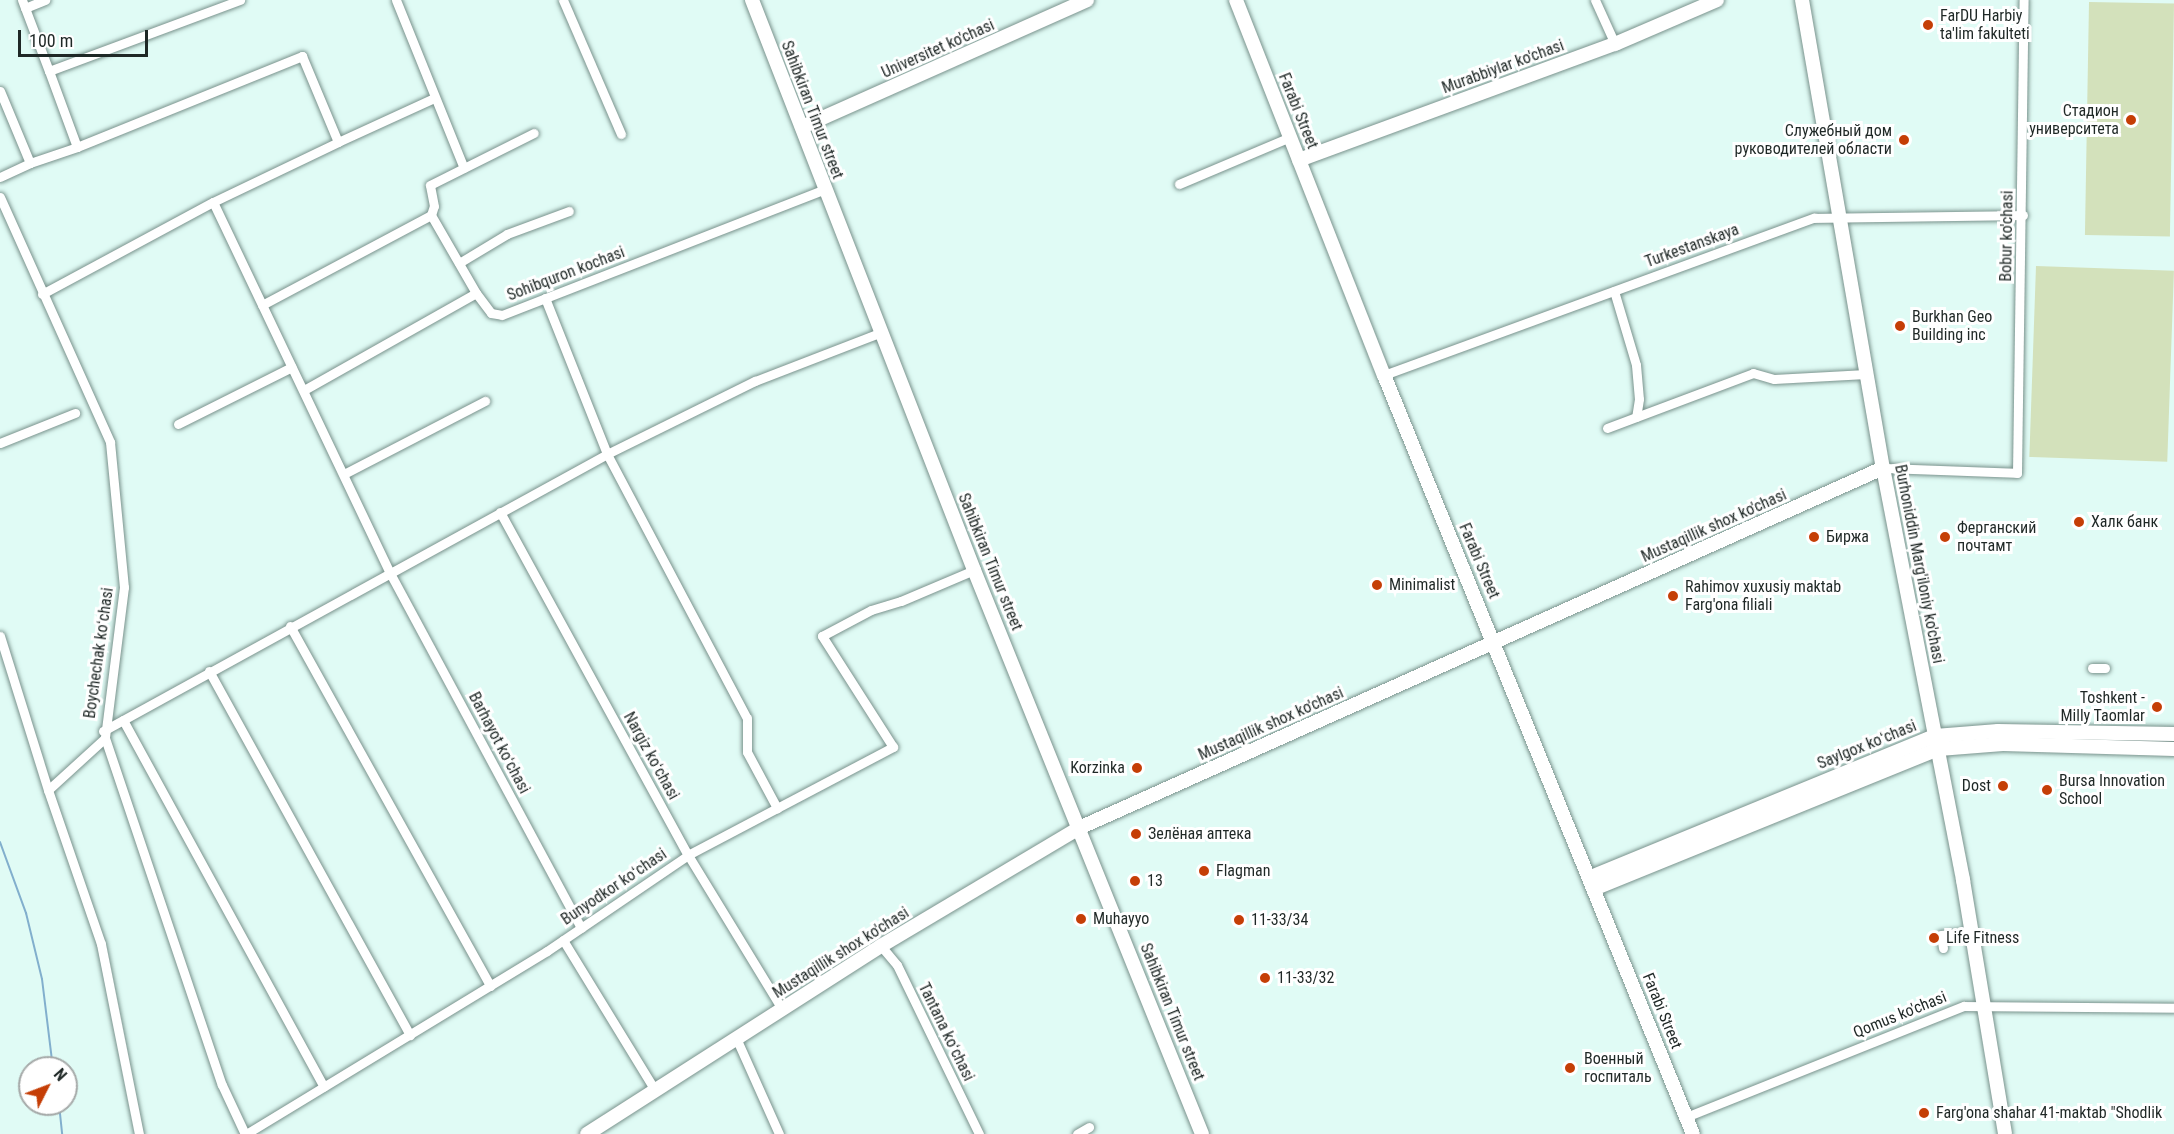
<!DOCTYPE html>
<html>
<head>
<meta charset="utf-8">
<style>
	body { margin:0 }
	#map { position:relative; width:2174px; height:1134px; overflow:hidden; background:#e0fbf5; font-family:"Roboto Condensed",sans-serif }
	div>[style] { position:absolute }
	.green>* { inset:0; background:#d3e1bb; transform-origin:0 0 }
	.stream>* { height:2px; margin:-1px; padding:0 1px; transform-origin:1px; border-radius:1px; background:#82afcd }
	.roads { filter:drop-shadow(0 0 2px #79928c) drop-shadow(0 0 2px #79928c) }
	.street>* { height:9px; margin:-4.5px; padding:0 4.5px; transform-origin:4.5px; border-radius:4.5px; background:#fff }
	.secondary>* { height:14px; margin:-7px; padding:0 7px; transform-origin:7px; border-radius:7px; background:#fff }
	.dots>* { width:16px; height:16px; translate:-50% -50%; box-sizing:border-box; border:3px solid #fff; border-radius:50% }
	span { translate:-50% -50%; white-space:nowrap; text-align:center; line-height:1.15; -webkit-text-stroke:6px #fff; paint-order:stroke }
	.poi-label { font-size:16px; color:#1f2826 }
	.left { translate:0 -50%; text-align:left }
	.right { translate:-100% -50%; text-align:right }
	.street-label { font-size:16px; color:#1f2826 }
	.north { position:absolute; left:18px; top:1056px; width:60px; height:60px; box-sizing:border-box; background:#fff; border:2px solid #a5a9a8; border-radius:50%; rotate:48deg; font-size:16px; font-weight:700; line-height:24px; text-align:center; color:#1f2826 }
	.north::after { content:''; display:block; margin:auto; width:21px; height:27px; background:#c53e06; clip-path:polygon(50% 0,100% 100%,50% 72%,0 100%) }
	.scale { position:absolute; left:18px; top:30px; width:130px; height:27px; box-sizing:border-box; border:3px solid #1f2826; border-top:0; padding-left:8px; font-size:18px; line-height:21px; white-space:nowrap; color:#1f2826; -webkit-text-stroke:4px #fff; paint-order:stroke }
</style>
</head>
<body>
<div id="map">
	<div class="green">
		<div style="left:2089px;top:2px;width:85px;height:233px;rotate:1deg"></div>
		<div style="left:2036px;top:266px;width:138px;height:191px;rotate:2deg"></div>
	</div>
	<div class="stream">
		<div style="left:0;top:842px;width:76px;rotate:69.9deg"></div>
		<div style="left:26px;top:913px;width:68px;rotate:76.4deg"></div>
		<div style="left:42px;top:979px;width:90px;rotate:83deg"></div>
		<div style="left:59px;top:1104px;width:30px;rotate:84deg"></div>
	</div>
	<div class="roads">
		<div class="street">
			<div style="left:22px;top:0;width:76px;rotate:69.2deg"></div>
			<div style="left:49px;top:71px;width:204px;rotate:-20.4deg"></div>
			<div style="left:396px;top:0;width:181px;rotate:68deg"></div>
			<div style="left:563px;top:0;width:146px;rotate:66.6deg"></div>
			<div style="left:1595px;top:0;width:48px;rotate:65.6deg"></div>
			<div style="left:25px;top:8px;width:22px;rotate:-22deg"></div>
			<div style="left:49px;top:71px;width:81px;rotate:69.8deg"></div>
			<div style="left:77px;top:147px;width:243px;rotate:-22deg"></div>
			<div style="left:302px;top:56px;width:93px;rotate:67.3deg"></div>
			<div style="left:338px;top:142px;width:106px;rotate:-24.6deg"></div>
			<div style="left:0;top:91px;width:78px;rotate:67.4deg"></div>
			<div style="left:30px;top:163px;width:50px;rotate:-18.8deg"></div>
			<div style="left:0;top:177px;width:33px;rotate:-25deg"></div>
			<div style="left:1179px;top:184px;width:121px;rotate:-22.9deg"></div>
			<div style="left:0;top:197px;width:269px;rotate:65.8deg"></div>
			<div style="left:110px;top:442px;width:146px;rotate:84.5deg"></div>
			<div style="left:124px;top:587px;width:152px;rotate:97.2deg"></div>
			<div style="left:105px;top:738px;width:77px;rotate:137.6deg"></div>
			<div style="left:48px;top:790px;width:163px;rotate:71deg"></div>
			<div style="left:101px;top:944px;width:194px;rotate:78.7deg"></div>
			<div style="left:213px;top:202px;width:139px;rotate:-25.6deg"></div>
			<div style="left:431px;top:215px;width:90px;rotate:60deg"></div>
			<div style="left:459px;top:263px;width:56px;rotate:-31.1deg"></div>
			<div style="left:507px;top:234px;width:66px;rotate:-20.4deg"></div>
			<div style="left:1614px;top:291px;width:77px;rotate:73.4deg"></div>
			<div style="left:1636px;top:365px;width:34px;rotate:85deg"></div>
			<div style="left:1639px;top:399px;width:18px;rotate:99deg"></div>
			<div style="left:42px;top:294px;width:194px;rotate:-28.3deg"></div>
			<div style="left:213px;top:202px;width:411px;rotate:64.5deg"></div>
			<div style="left:390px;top:573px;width:403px;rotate:61.7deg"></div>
			<div style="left:545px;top:298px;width:168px;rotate:68.3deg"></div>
			<div style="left:607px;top:454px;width:299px;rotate:62.1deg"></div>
			<div style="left:747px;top:718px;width:34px;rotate:90deg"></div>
			<div style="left:747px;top:752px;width:64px;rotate:61.8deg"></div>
			<div style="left:262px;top:305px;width:191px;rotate:-28deg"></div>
			<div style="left:431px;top:215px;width:9px;rotate:-72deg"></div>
			<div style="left:434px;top:206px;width:21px;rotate:-101deg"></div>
			<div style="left:430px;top:185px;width:116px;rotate:-26.6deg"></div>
			<div style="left:1384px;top:375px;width:458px;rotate:-20.1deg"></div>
			<div style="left:1814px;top:218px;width:209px;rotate:-0.8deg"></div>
			<div style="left:304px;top:390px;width:197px;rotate:-29.4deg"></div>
			<div style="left:476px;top:293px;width:25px;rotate:53deg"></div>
			<div style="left:491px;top:313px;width:11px;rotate:10deg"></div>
			<div style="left:502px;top:315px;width:348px;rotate:-21.3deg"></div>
			<div style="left:178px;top:424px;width:127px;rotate:-26.6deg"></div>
			<div style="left:1607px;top:428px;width:156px;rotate:-20.6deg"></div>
			<div style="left:1753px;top:373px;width:22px;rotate:16deg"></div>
			<div style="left:1774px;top:379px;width:92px;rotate:-3.1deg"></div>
			<div style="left:0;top:443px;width:81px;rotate:-21.8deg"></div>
			<div style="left:1883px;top:468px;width:134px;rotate:2.1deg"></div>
			<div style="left:2017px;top:473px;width:473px;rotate:-89.2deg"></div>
			<div style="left:344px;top:474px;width:159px;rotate:-27.4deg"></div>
			<div style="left:500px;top:512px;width:391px;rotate:61.3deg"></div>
			<div style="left:688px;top:855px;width:180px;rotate:58.6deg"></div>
			<div style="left:290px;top:626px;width:412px;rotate:60.9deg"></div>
			<div style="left:0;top:636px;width:161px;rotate:72.7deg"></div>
			<div style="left:2092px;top:668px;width:13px"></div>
			<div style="left:209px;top:671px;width:416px;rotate:61.1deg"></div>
			<div style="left:123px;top:720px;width:418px;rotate:61.3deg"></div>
			<div style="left:103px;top:731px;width:575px;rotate:-28.79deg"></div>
			<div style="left:607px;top:454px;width:165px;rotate:-26.3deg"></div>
			<div style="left:755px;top:381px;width:136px;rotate:-21.1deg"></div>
			<div style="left:105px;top:738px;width:366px;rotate:71.4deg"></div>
			<div style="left:222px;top:1085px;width:54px;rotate:64.9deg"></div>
			<div style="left:563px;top:940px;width:176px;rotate:58.5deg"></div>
			<div style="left:881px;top:946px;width:25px;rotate:50deg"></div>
			<div style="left:897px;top:965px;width:188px;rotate:64.1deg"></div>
			<div style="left:1943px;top:948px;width:13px;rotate:-99deg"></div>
			<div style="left:1941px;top:935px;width:30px;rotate:-6deg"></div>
			<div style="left:737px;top:1040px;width:103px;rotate:65.9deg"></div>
			<div style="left:1686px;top:1117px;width:299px;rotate:-21.8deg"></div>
			<div style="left:1964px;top:1006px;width:210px;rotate:0.5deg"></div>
			<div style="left:246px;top:1134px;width:352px;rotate:-31.3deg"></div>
			<div style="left:547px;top:951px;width:171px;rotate:-34.2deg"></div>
			<div style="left:688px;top:855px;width:232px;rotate:-27.8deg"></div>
			<div style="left:893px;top:747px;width:132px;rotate:-122.6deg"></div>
			<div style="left:822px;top:636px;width:55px;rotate:-28deg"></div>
			<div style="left:871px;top:610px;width:31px;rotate:-17deg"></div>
			<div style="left:901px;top:601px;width:79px;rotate:-23deg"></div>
			<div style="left:1077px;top:1134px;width:14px;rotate:-30deg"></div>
		</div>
		<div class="secondary">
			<div style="left:752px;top:0;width:612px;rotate:68.72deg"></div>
			<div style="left:974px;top:570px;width:608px;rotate:67.99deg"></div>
			<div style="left:1236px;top:0;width:403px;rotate:68.5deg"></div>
			<div style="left:1384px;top:375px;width:819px;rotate:67.85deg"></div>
			<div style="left:1802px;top:0;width:475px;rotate:80.2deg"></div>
			<div style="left:1883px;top:468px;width:420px;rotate:79deg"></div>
			<div style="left:1963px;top:880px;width:257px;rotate:80.6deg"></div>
			<div style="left:802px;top:127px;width:312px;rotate:-24deg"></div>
			<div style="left:1299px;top:160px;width:337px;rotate:-20.2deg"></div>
			<div style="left:1615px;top:44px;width:111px;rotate:-23.3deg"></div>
			<div style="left:1591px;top:877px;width:372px;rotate:-22.3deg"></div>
			<div style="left:1935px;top:736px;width:63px;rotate:-4.5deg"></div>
			<div style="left:1998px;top:731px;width:176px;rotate:1deg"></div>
			<div style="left:1596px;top:888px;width:370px;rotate:-22.1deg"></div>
			<div style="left:1939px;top:749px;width:64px;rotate:-4.5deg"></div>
			<div style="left:2003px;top:744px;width:171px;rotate:1.7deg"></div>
			<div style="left:587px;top:1134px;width:349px;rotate:-32.6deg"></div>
			<div style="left:881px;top:946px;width:230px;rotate:-30.8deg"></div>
			<div style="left:1079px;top:828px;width:881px;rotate:-24.12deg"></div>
		</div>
	</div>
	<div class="dots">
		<div style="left:1928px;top:25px;background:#c53e06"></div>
		<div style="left:2131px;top:120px;background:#c53e06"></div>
		<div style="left:1904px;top:140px;background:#c53e06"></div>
		<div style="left:1900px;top:326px;background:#c53e06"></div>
		<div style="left:2079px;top:522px;background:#c53e06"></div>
		<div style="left:1814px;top:537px;background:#c53e06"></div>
		<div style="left:1945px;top:537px;background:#c53e06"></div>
		<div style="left:1377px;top:585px;background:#c53e06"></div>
		<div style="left:1673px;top:596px;background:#c53e06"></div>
		<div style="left:2157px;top:707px;background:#c53e06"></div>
		<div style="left:1137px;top:768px;background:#c53e06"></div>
		<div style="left:2003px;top:786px;background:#c53e06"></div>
		<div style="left:2047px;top:790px;background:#c53e06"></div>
		<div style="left:1136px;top:834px;background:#c53e06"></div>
		<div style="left:1204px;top:871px;background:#c53e06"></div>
		<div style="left:1135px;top:881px;background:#c53e06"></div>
		<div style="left:1081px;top:919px;background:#c53e06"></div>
		<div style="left:1239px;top:920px;background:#c53e06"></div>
		<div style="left:1934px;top:938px;background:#c53e06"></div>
		<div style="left:1265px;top:978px;background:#c53e06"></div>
		<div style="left:1570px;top:1068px;background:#c53e06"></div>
		<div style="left:1924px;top:1113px;background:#c53e06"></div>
	</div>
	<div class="poi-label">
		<span class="left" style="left:1940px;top:25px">FarDU Harbiy<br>ta'lim fakulteti</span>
		<span class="right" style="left:2119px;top:120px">Стадион<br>университета</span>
		<span class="right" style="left:1892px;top:140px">Служебный дом<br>руководителей области</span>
		<span class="left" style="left:1912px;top:326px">Burkhan Geo<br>Building inc</span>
		<span class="left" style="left:2091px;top:522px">Халк банк</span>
		<span class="left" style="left:1957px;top:537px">Ферганский<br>почтамт</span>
		<span class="left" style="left:1826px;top:537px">Биржа</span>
		<span class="left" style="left:1389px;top:585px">Minimalist</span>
		<span class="left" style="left:1685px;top:596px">Rahimov xuxusiy maktab<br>Farg'ona filiali</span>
		<span class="right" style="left:2145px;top:707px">Toshkent -<br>Milly Taomlar</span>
		<span class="right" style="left:1125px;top:768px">Korzinka</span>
		<span class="left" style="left:2059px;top:790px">Bursa Innovation<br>School</span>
		<span class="right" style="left:1991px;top:786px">Dost</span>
		<span class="left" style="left:1148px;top:834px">Зелёная аптека</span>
		<span class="left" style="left:1216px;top:871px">Flagman</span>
		<span class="left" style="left:1147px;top:881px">13</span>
		<span class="left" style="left:1093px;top:919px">Muhayyo</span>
		<span class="left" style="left:1251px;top:920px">11-33/34</span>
		<span class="left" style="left:1946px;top:938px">Life Fitness</span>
		<span class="left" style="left:1277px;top:978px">11-33/32</span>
		<span class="left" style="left:1584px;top:1068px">Военный<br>госпиталь</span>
		<span class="left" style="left:1936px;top:1113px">Farg'ona shahar 41-maktab "Shodlik</span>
	</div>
	<div class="street-label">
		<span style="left:938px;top:49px;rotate:-24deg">Universitet ko'chasi</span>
		<span style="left:1503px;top:67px;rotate:-20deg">Murabbiylar ko'chasi</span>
		<span style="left:812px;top:110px;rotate:69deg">Sahibkiran Timur street</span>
		<span style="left:1298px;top:111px;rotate:68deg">Farabi Street</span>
		<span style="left:2007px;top:236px;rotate:-89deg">Bobur ko'chasi</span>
		<span style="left:1692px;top:246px;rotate:-20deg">Turkestanskaya</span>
		<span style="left:566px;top:274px;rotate:-21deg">Sohibquron kochasi</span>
		<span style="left:1714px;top:526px;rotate:-24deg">Mustaqillik shox ko'chasi</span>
		<span style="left:1479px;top:561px;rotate:67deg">Farabi Street</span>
		<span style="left:990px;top:562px;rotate:68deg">Sahibkiran Timur street</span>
		<span style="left:1919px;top:564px;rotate:79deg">Burhoniddin Marg'iloniy ko'chasi</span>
		<span style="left:99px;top:653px;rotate:-82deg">Boychechak koʻchasi</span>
		<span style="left:1271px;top:724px;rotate:-24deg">Mustaqillik shox ko'chasi</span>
		<span style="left:499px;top:743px;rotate:62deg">Barhayot koʻchasi</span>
		<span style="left:1867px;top:745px;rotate:-22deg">Saylgox koʻchasi</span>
		<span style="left:651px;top:756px;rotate:61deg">Nargiz koʻchasi</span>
		<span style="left:614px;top:887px;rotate:-34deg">Bunyodkor koʻchasi</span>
		<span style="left:841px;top:953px;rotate:-32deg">Mustaqillik shox ko'chasi</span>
		<span style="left:1662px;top:1011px;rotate:68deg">Farabi Street</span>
		<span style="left:1172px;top:1012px;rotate:68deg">Sahibkiran Timur street</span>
		<span style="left:1900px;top:1015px;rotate:-22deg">Qomus ko'chasi</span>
		<span style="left:946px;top:1032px;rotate:64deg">Tantana koʻchasi</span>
	</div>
	<div class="north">N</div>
	<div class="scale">100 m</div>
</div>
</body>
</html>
